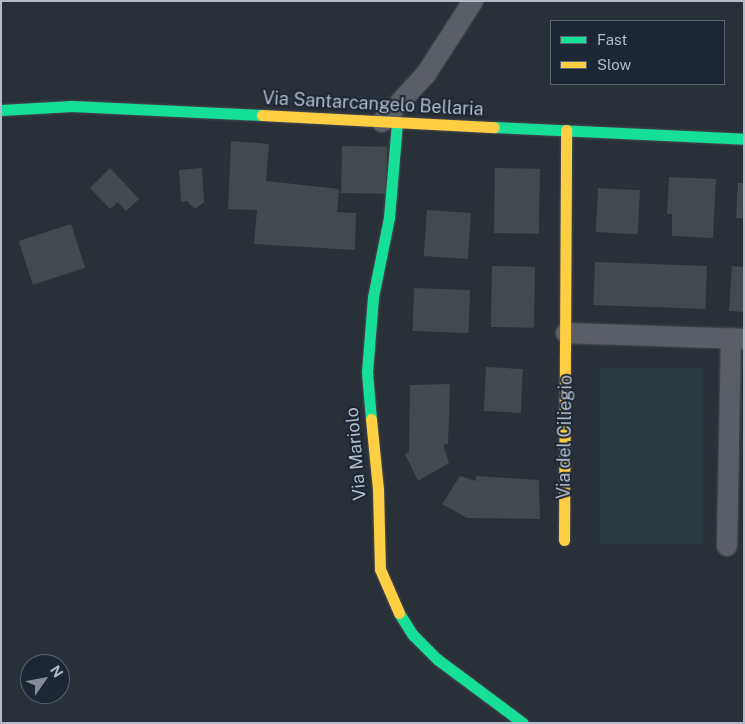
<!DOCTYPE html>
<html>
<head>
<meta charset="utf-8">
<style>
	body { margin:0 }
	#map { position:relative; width:745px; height:724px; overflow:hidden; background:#2a3038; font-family:"Public Sans",sans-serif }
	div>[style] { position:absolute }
	.green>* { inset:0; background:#273a3e; transform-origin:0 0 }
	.building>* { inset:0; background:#444950; transform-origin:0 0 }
	.roads { filter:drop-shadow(0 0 1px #484c53) drop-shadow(0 0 1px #484c53) }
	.street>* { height:20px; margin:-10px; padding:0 10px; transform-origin:10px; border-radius:10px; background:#5a5e66 }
	.fast>* { height:11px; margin:-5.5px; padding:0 5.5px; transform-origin:5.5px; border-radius:5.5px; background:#16e098 }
	.slow>* { height:11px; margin:-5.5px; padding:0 5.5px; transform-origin:5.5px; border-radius:5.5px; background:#ffcf43 }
	span { translate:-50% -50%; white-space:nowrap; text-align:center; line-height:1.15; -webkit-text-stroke:4px #1d2633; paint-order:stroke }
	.street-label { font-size:18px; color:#b4bcc9 }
	.frame { position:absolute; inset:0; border:2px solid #b4bcc9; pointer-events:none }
	.legend { position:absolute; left:550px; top:20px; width:175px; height:65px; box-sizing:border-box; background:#1d2633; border:1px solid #59626f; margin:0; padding:6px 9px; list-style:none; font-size:15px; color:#b4bcc9 }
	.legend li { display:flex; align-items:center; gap:10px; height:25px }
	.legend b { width:25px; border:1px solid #59626f }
	.north { position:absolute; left:20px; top:654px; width:50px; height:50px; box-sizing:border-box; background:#1d2633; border:1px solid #59626f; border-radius:50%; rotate:57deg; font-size:14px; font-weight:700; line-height:20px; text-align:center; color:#b4bcc9 }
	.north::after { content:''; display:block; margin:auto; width:18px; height:22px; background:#848b96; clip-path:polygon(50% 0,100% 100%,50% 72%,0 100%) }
</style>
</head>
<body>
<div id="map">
	<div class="green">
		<div style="left:600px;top:368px;width:103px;height:176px"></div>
	</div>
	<div class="building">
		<div style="clip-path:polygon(231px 141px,269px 144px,266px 181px,339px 189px,337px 212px,356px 213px,355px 250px,254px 244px,257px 210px,228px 209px)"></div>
		<div style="left:342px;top:146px;width:45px;height:47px;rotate:1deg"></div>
		<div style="clip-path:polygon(110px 168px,139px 199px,126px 211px,118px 202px,110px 209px,90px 188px)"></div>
		<div style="clip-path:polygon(202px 168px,204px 202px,195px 209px,187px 201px,181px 202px,179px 170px)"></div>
		<div style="left:495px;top:168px;width:45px;height:65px;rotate:1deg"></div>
		<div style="clip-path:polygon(669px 177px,716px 179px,713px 238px,672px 236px,672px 214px,667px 214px)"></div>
		<div style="clip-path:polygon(738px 183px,744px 183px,744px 218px,736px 218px)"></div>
		<div style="left:598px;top:188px;width:42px;height:44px;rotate:3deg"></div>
		<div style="left:427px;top:210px;width:44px;height:46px;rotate:4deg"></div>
		<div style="left:71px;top:224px;width:46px;height:55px;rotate:72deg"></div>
		<div style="left:595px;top:262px;width:112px;height:43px;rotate:2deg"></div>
		<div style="left:492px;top:266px;width:43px;height:61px;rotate:1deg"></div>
		<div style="clip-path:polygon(732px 266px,744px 267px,744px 312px,729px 311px)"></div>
		<div style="left:414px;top:288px;width:56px;height:43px;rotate:2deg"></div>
		<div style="left:486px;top:367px;width:37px;height:44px;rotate:3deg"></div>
		<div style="clip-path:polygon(450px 384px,448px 444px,443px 445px,449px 463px,418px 481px,405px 454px,409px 452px,410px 385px)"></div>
		<div style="clip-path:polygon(460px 476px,476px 481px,476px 476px,539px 480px,540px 519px,467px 518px,442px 504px)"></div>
	</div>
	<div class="roads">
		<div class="street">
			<div style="left:382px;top:122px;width:65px;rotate:-47.5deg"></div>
			<div style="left:426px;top:74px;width:87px;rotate:-57.2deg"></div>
			<div style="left:566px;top:333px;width:178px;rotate:1.9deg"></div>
			<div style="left:727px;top:546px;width:208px;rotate:-88.9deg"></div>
		</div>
		<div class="fast">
			<div style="left:1px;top:110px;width:71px;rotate:-3.2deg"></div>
			<div style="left:72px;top:106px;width:190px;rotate:2.7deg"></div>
			<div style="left:494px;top:127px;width:250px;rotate:2.7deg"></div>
			<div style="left:371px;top:419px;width:47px;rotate:-94.9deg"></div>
			<div style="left:367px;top:372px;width:75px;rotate:-85.4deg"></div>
			<div style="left:373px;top:297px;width:81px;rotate:-78.6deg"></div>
			<div style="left:389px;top:218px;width:95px;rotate:-85.2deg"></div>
			<div style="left:399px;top:613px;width:26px;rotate:58deg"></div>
			<div style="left:413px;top:635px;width:34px;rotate:45deg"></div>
			<div style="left:437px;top:659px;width:107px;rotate:36.7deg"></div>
		</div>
		<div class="slow">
			<div style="left:262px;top:115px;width:232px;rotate:3deg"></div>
			<div style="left:371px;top:419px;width:70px;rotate:84.3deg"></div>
			<div style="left:378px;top:489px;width:80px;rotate:88.6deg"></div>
			<div style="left:380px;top:569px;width:48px;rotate:66.6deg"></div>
			<div style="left:564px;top:540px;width:410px;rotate:-89.7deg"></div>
		</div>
	</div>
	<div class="street-label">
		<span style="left:373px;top:104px;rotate:3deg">Via Santarcangelo Bellaria</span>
		<span style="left:565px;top:437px;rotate:-89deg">Via del Ciliegio</span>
		<span style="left:356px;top:454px;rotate:-95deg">Via Mariolo</span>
	</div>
	<div class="frame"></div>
	<ul class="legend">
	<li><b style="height:6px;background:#16e098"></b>Fast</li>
	<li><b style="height:6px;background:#ffcf43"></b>Slow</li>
	</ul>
	<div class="north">N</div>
</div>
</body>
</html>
